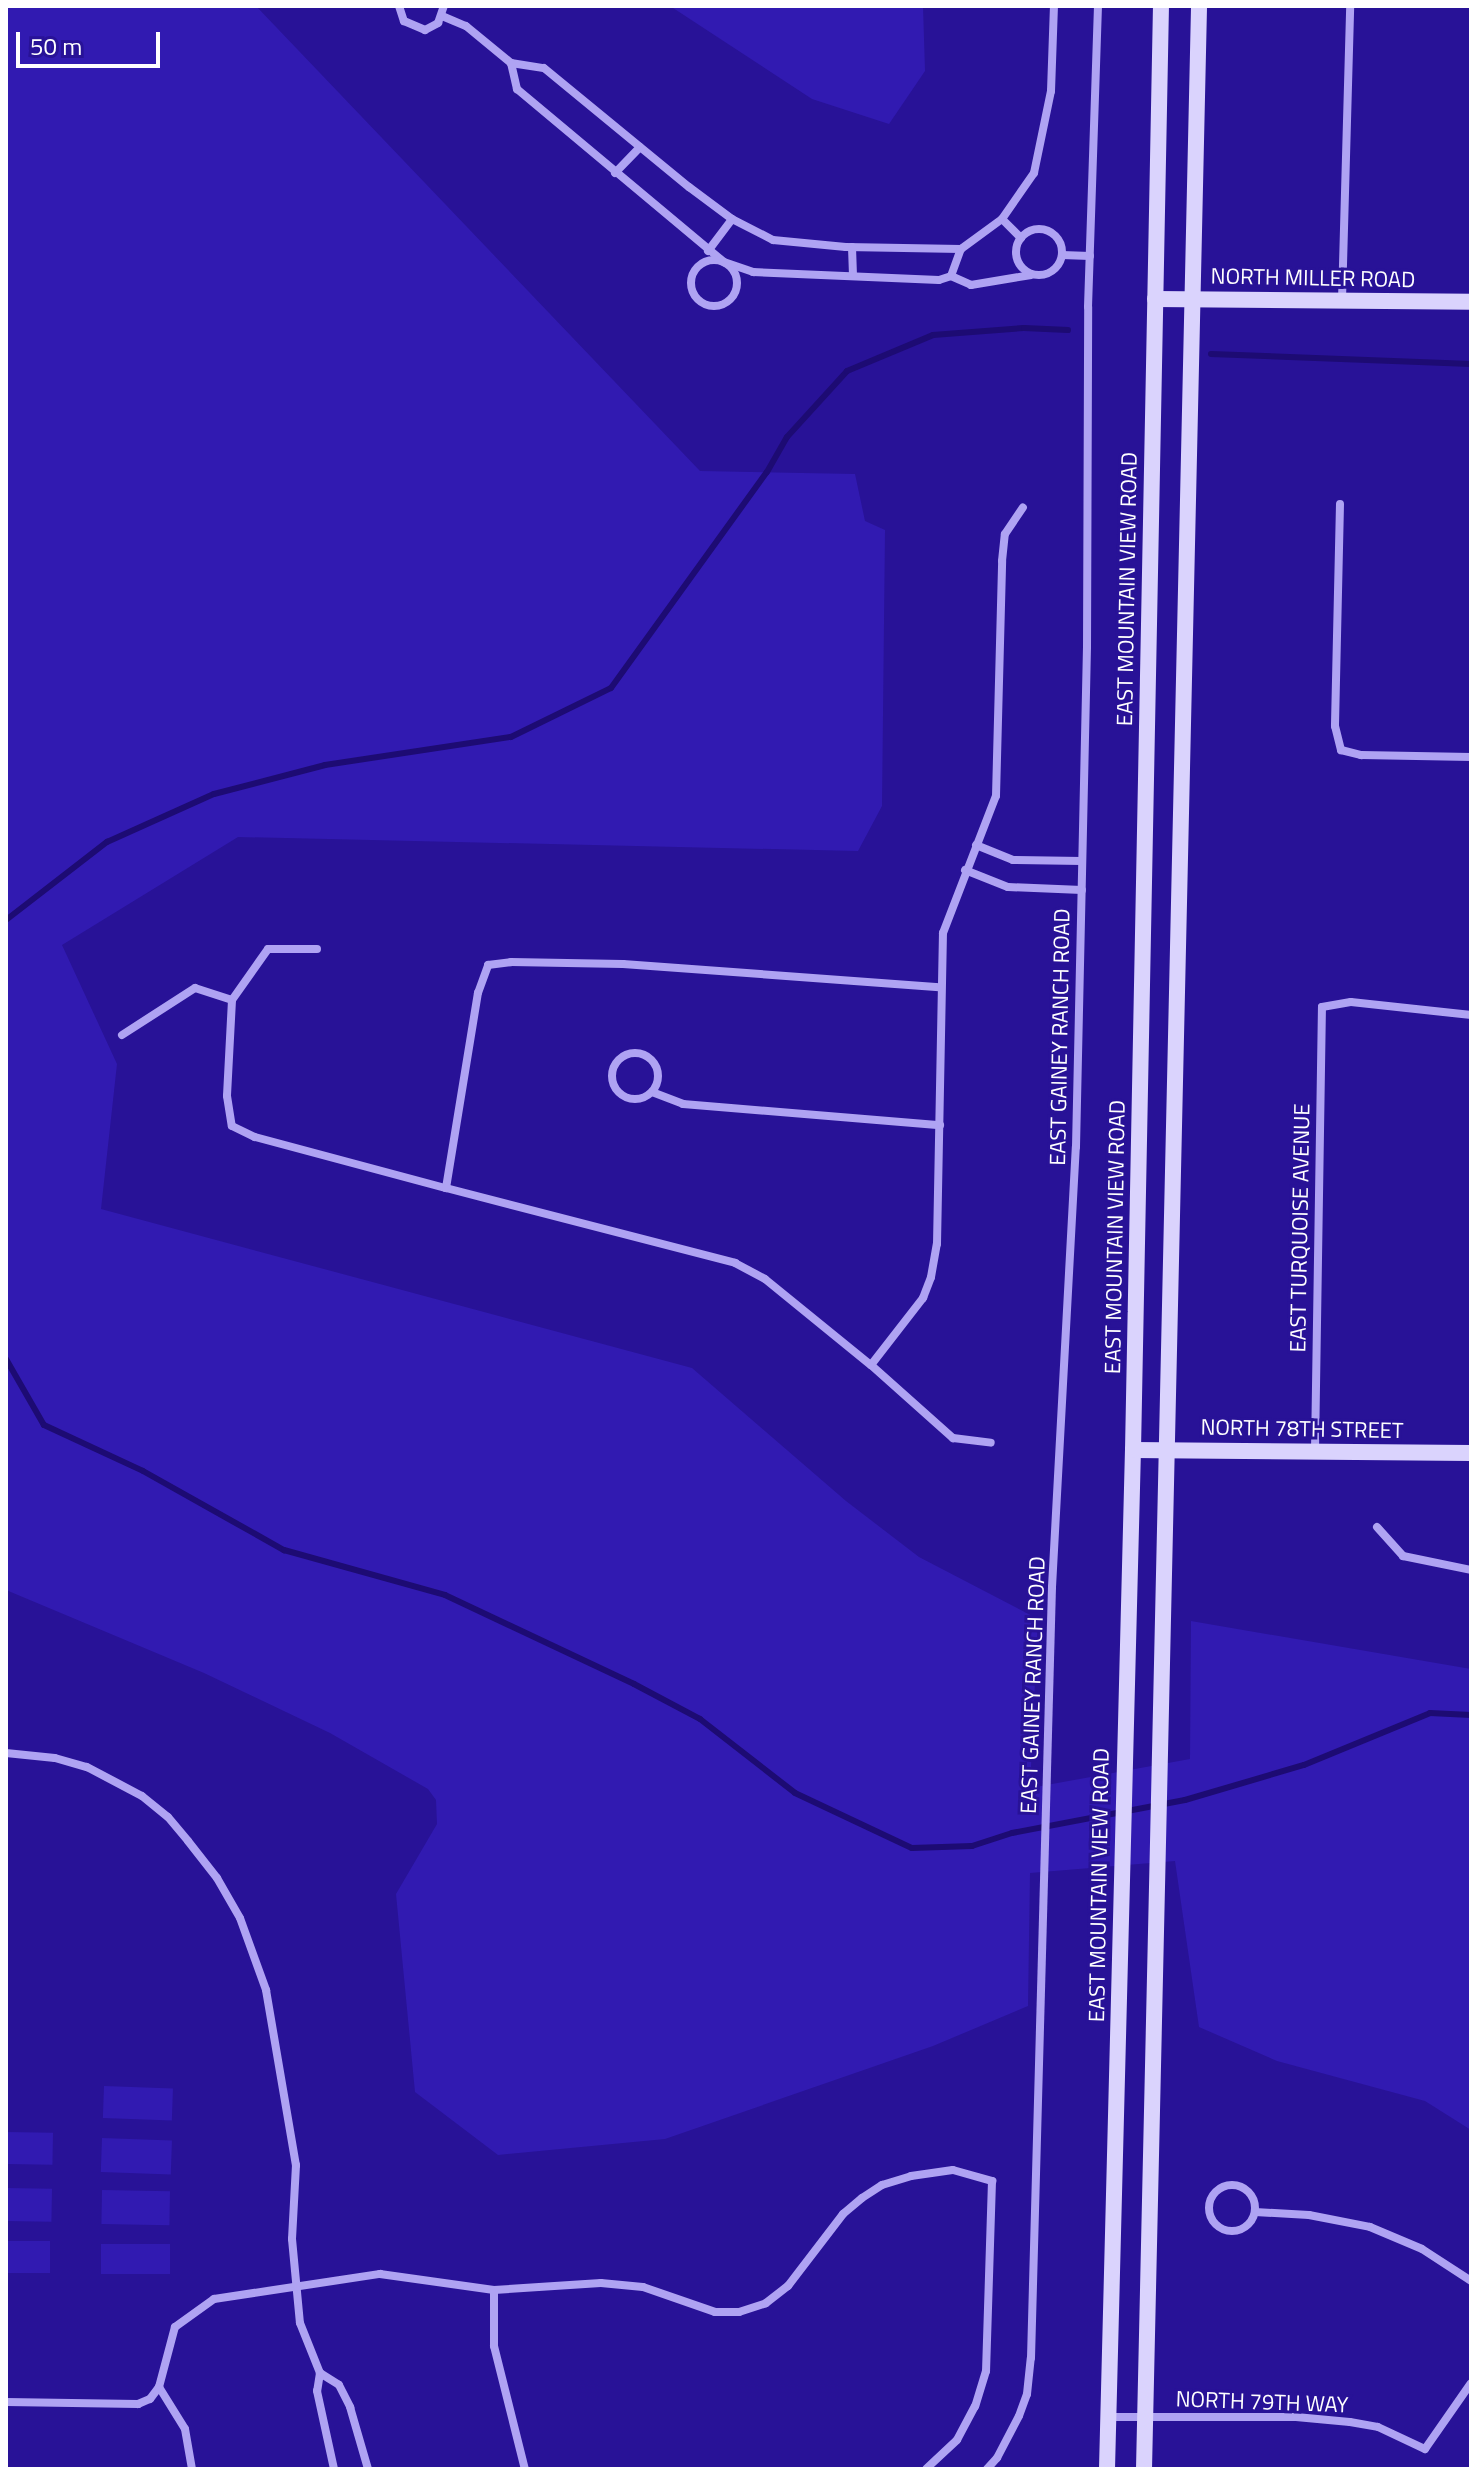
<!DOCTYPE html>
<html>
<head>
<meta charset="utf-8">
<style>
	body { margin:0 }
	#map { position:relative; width:1477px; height:2475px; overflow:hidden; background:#281297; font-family:"Titillium Web",sans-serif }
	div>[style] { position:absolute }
	.green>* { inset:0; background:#311ab1; transform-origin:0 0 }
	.stream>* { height:6px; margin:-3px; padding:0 3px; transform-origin:3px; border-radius:3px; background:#1d0b73 }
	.street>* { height:8px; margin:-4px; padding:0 4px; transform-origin:4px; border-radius:4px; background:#afa3f3 }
	.street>.ring { margin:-4px; padding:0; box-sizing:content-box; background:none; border:8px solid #afa3f3; border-radius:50% }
	.secondary>* { height:16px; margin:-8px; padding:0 8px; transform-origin:8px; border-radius:8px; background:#dad3fd }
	span { translate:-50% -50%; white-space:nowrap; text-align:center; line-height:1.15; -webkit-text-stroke:6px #281297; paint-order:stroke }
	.street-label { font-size:22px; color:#fff }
	.frame { position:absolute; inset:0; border:8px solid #fff; pointer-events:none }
	.scale { position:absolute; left:16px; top:32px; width:144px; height:36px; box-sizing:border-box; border:4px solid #fff; border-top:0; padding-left:10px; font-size:24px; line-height:28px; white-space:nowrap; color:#fff; -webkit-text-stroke:6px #281297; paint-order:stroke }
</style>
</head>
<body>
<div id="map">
	<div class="green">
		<div style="clip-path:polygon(6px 6px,256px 6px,700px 471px,855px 474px,865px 521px,885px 530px,882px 806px,858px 851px,238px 837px,62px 945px,117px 1064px,101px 1209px,692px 1368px,846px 1501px,919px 1557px,1038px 1619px,1030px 1788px,1190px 1759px,1191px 1621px,1471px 1669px,1471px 2130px,1425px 2101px,1277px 2061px,1199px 2027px,1175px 1861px,1030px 1873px,1028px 2006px,933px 2046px,665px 2139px,498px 2155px,415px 2092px,396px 1894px,437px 1824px,436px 1800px,428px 1789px,330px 1733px,204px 1673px,6px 1590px)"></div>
		<div style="clip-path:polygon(670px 6px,923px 6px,925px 71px,889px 124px,812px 99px)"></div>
		<div style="left:104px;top:2086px;width:69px;height:32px;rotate:2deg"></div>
		<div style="left:6px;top:2132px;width:47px;height:32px;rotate:1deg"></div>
		<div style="left:102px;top:2138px;width:70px;height:34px;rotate:2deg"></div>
		<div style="left:6px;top:2188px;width:46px;height:33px;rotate:1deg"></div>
		<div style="left:102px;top:2190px;width:68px;height:34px;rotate:1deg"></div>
		<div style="left:6px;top:2241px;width:44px;height:32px"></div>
		<div style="left:101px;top:2244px;width:69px;height:30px"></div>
	</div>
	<div class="stream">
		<div style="left:1211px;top:354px;width:260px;rotate:2.2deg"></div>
		<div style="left:6px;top:920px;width:128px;rotate:-37.7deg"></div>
		<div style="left:107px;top:842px;width:117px;rotate:-24.2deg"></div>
		<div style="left:214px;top:794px;width:115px;rotate:-14.6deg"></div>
		<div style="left:325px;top:765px;width:188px;rotate:-8.6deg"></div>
		<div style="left:511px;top:737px;width:111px;rotate:-26.1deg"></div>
		<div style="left:611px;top:688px;width:266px;rotate:-54.2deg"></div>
		<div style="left:767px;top:472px;width:40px;rotate:-60.3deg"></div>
		<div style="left:787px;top:437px;width:89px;rotate:-47.7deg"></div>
		<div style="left:847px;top:371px;width:93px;rotate:-22.7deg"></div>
		<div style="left:933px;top:335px;width:91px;rotate:-4.4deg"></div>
		<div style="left:1024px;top:328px;width:44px;rotate:2.6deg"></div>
		<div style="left:6px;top:1359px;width:76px;rotate:60.1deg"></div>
		<div style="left:44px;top:1425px;width:109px;rotate:24.9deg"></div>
		<div style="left:143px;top:1471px;width:162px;rotate:29.3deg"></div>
		<div style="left:284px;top:1550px;width:167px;rotate:15.6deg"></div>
		<div style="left:445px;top:1595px;width:209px;rotate:25.2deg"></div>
		<div style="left:634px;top:1684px;width:75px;rotate:27.9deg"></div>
		<div style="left:700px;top:1719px;width:120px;rotate:37.9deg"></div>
		<div style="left:795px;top:1793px;width:129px;rotate:25.2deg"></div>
		<div style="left:912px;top:1848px;width:60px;rotate:-1.9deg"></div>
		<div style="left:972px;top:1846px;width:42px;rotate:-18deg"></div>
		<div style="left:1012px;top:1833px;width:176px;rotate:-10.8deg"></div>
		<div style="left:1185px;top:1800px;width:124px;rotate:-16.4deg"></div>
		<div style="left:1304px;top:1765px;width:136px;rotate:-22.4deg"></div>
		<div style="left:1430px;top:1713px;width:41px;rotate:2.8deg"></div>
	</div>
	<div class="street">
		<div style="left:399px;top:6px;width:16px;rotate:72deg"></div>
		<div style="left:404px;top:21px;width:23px;rotate:23deg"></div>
		<div style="left:425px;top:30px;width:15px;rotate:-28deg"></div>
		<div style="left:438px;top:23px;width:18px;rotate:-71deg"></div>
		<div style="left:442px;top:16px;width:26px;rotate:23deg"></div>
		<div style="left:466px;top:26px;width:58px;rotate:39.4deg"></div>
		<div style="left:511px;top:63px;width:33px;rotate:9deg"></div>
		<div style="left:544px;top:68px;width:188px;rotate:39.4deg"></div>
		<div style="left:689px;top:187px;width:54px;rotate:36.7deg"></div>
		<div style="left:732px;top:219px;width:46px;rotate:27.1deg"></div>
		<div style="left:773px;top:240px;width:73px;rotate:5.5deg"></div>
		<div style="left:846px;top:247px;width:115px;rotate:1deg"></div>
		<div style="left:961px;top:249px;width:51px;rotate:-36.2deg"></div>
		<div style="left:1002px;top:219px;width:56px;rotate:-55.2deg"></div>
		<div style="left:1034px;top:173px;width:84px;rotate:-78.3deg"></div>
		<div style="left:1051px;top:91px;width:85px;rotate:-88deg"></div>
		<div style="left:511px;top:63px;width:27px;rotate:77deg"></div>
		<div style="left:517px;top:89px;width:270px;rotate:39.9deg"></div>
		<div style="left:724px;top:262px;width:31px;rotate:19deg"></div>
		<div style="left:753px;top:272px;width:186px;rotate:2.5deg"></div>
		<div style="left:939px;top:280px;width:13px;rotate:-18deg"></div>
		<div style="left:951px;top:276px;width:29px;rotate:-70deg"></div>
		<div style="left:615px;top:173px;width:36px;rotate:-46deg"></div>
		<div style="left:1002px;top:219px;width:27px;rotate:45deg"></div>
		<div class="ring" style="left:1016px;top:229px;width:38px;height:38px"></div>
		<div style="left:852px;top:247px;width:29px;rotate:88deg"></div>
		<div style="left:708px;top:251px;width:40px;rotate:-53deg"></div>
		<div style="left:1062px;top:255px;width:28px;rotate:2deg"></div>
		<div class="ring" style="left:691px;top:260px;width:38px;height:38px"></div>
		<div style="left:951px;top:276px;width:22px;rotate:24deg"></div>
		<div style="left:971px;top:285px;width:61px;rotate:-9.5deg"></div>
		<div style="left:1342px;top:300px;width:294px;rotate:-88.4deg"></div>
		<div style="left:1340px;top:504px;width:222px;rotate:91.3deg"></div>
		<div style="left:1335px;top:726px;width:25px;rotate:76deg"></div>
		<div style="left:1341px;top:750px;width:21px;rotate:14deg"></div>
		<div style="left:1361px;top:755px;width:110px;rotate:1deg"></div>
		<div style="left:976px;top:845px;width:40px;rotate:22deg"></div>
		<div style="left:1013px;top:860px;width:69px;rotate:0.8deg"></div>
		<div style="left:965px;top:870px;width:46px;rotate:21.6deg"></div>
		<div style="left:1008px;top:887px;width:74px;rotate:2.3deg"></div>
		<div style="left:232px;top:1000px;width:96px;rotate:93deg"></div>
		<div style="left:227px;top:1096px;width:30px;rotate:81deg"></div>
		<div style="left:232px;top:1126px;width:25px;rotate:26deg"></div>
		<div style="left:255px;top:1137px;width:198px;rotate:15deg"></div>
		<div style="left:446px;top:1188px;width:198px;rotate:-80.7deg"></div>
		<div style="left:478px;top:993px;width:30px;rotate:-70deg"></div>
		<div style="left:488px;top:965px;width:23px;rotate:-7deg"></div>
		<div style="left:511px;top:962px;width:112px;rotate:1deg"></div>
		<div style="left:623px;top:964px;width:317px;rotate:4.2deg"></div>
		<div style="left:122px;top:1035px;width:87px;rotate:-32.8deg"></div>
		<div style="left:195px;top:988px;width:39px;rotate:18deg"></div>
		<div style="left:232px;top:1000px;width:62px;rotate:-54.8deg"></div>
		<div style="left:268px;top:949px;width:49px"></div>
		<div class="ring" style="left:612px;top:1053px;width:38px;height:38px"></div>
		<div style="left:652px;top:1092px;width:33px;rotate:21deg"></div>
		<div style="left:683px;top:1104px;width:258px;rotate:4.7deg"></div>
		<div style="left:446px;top:1188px;width:299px;rotate:14.5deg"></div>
		<div style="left:735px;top:1263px;width:34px;rotate:28deg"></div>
		<div style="left:765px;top:1279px;width:136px;rotate:39.1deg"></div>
		<div style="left:871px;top:1365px;width:110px;rotate:41.7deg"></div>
		<div style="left:953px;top:1438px;width:38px;rotate:7deg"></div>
		<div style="left:871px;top:1365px;width:85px;rotate:-52.2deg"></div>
		<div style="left:923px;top:1298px;width:22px;rotate:-69deg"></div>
		<div style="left:931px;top:1277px;width:34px;rotate:-80deg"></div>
		<div style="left:937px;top:1244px;width:311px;rotate:-88.9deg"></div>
		<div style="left:943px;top:933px;width:147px;rotate:-68.9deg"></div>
		<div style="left:996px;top:796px;width:235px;rotate:-88.5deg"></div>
		<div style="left:1002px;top:561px;width:27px;rotate:-84deg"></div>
		<div style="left:1005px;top:534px;width:32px;rotate:-56deg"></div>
		<div style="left:1315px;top:1450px;width:443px;rotate:-89.1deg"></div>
		<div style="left:1322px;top:1007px;width:29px;rotate:-10deg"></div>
		<div style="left:1351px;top:1002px;width:121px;rotate:6.2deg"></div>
		<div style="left:1377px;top:1527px;width:39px;rotate:48deg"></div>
		<div style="left:1403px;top:1556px;width:69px;rotate:11.6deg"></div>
		<div style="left:6px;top:1753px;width:49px;rotate:5.8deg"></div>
		<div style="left:55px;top:1758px;width:33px;rotate:16deg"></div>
		<div style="left:87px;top:1767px;width:62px;rotate:27.8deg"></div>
		<div style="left:142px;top:1796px;width:33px;rotate:39deg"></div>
		<div style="left:168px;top:1817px;width:31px;rotate:50deg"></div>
		<div style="left:188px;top:1841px;width:47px;rotate:51.9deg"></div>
		<div style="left:217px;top:1878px;width:46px;rotate:60.1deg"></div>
		<div style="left:240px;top:1918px;width:77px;rotate:70.1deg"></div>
		<div style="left:266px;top:1990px;width:178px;rotate:80.3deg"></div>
		<div style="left:296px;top:2165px;width:74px;rotate:93.1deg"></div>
		<div style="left:292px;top:2239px;width:84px;rotate:84.6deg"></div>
		<div style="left:300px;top:2323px;width:54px;rotate:68.2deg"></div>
		<div style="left:320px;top:2373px;width:18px;rotate:99deg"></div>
		<div style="left:317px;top:2391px;width:80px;rotate:77.7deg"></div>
		<div class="ring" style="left:1209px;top:2185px;width:38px;height:38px"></div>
		<div style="left:1255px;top:2212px;width:54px;rotate:3.2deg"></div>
		<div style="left:1309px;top:2215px;width:62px;rotate:11.1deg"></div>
		<div style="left:1370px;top:2227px;width:56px;rotate:22.9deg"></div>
		<div style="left:1422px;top:2249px;width:59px;rotate:33.1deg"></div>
		<div style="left:494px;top:2290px;width:56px;rotate:90deg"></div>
		<div style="left:494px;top:2346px;width:127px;rotate:75.9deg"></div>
		<div style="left:320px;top:2373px;width:22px;rotate:32deg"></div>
		<div style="left:339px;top:2385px;width:25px;rotate:63deg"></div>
		<div style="left:350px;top:2407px;width:65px;rotate:73.8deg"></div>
		<div style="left:159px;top:2387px;width:49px;rotate:58.2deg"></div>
		<div style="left:185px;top:2429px;width:41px;rotate:80.1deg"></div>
		<div style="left:6px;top:2402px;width:132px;rotate:0.9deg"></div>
		<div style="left:138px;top:2404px;width:13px;rotate:-23deg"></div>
		<div style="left:150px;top:2399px;width:15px;rotate:-53deg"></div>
		<div style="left:159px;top:2387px;width:62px;rotate:-75.1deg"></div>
		<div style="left:175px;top:2327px;width:48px;rotate:-35.7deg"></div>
		<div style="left:214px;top:2299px;width:168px;rotate:-8.6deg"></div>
		<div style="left:380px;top:2274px;width:115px;rotate:8deg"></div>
		<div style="left:494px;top:2290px;width:107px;rotate:-3.7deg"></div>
		<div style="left:601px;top:2283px;width:42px;rotate:5.4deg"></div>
		<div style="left:643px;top:2287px;width:76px;rotate:19.1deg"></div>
		<div style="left:715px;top:2312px;width:24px"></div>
		<div style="left:739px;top:2312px;width:28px;rotate:-18deg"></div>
		<div style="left:766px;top:2303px;width:28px;rotate:-38deg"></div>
		<div style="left:788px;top:2286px;width:91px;rotate:-52.6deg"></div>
		<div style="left:843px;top:2214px;width:25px;rotate:-40deg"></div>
		<div style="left:862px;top:2198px;width:24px;rotate:-33deg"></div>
		<div style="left:882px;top:2185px;width:30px;rotate:-17deg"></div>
		<div style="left:911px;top:2176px;width:42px;rotate:-8.1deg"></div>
		<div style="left:953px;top:2170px;width:41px;rotate:15.8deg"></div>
		<div style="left:992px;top:2181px;width:190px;rotate:91.8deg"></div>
		<div style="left:986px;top:2371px;width:37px;rotate:107deg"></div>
		<div style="left:975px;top:2406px;width:38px;rotate:118deg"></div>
		<div style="left:957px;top:2440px;width:42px;rotate:136.9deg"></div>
		<div style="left:1108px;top:2417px;width:188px"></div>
		<div style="left:1296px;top:2417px;width:54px;rotate:5.3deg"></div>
		<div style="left:1350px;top:2422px;width:28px;rotate:10deg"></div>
		<div style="left:1378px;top:2427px;width:52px;rotate:25.1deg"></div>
		<div style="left:1425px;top:2449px;width:80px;rotate:-55.1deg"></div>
		<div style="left:987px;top:2469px;width:15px;rotate:-48deg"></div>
		<div style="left:997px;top:2458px;width:47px;rotate:-62.4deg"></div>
		<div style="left:1019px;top:2416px;width:23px;rotate:-70deg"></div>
		<div style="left:1027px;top:2394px;width:36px;rotate:-84deg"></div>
		<div style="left:1031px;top:2358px;width:771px;rotate:-88.44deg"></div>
		<div style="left:1052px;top:1587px;width:441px;rotate:-86.9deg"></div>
		<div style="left:1076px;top:1147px;width:500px;rotate:-88.74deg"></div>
		<div style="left:1087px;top:647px;width:340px;rotate:-89.8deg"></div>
		<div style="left:1088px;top:307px;width:301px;rotate:-88.1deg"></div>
	</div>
	<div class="secondary">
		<div style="left:1155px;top:299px;width:316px;rotate:0.5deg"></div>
		<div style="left:1133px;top:1450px;width:338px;rotate:0.5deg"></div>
		<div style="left:1107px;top:2469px;width:1019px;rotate:-88.54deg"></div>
		<div style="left:1133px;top:1450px;width:1444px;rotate:-88.89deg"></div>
		<div style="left:1144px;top:2469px;width:2464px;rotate:-88.72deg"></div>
	</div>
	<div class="street-label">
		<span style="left:1313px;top:278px;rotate:1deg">NORTH MILLER ROAD</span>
		<span style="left:1127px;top:589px;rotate:-89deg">EAST MOUNTAIN VIEW ROAD</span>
		<span style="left:1060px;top:1037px;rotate:-89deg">EAST GAINEY RANCH ROAD</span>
		<span style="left:1300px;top:1228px;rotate:-89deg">EAST TURQUOISE AVENUE</span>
		<span style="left:1115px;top:1237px;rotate:-89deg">EAST MOUNTAIN VIEW ROAD</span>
		<span style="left:1302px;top:1429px;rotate:1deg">NORTH 78TH STREET</span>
		<span style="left:1033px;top:1685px;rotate:-88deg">EAST GAINEY RANCH ROAD</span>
		<span style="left:1099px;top:1885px;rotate:-89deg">EAST MOUNTAIN VIEW ROAD</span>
		<span style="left:1262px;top:2402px;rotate:2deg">NORTH 79TH WAY</span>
	</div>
	<div class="frame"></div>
	<div class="scale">50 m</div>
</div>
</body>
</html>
